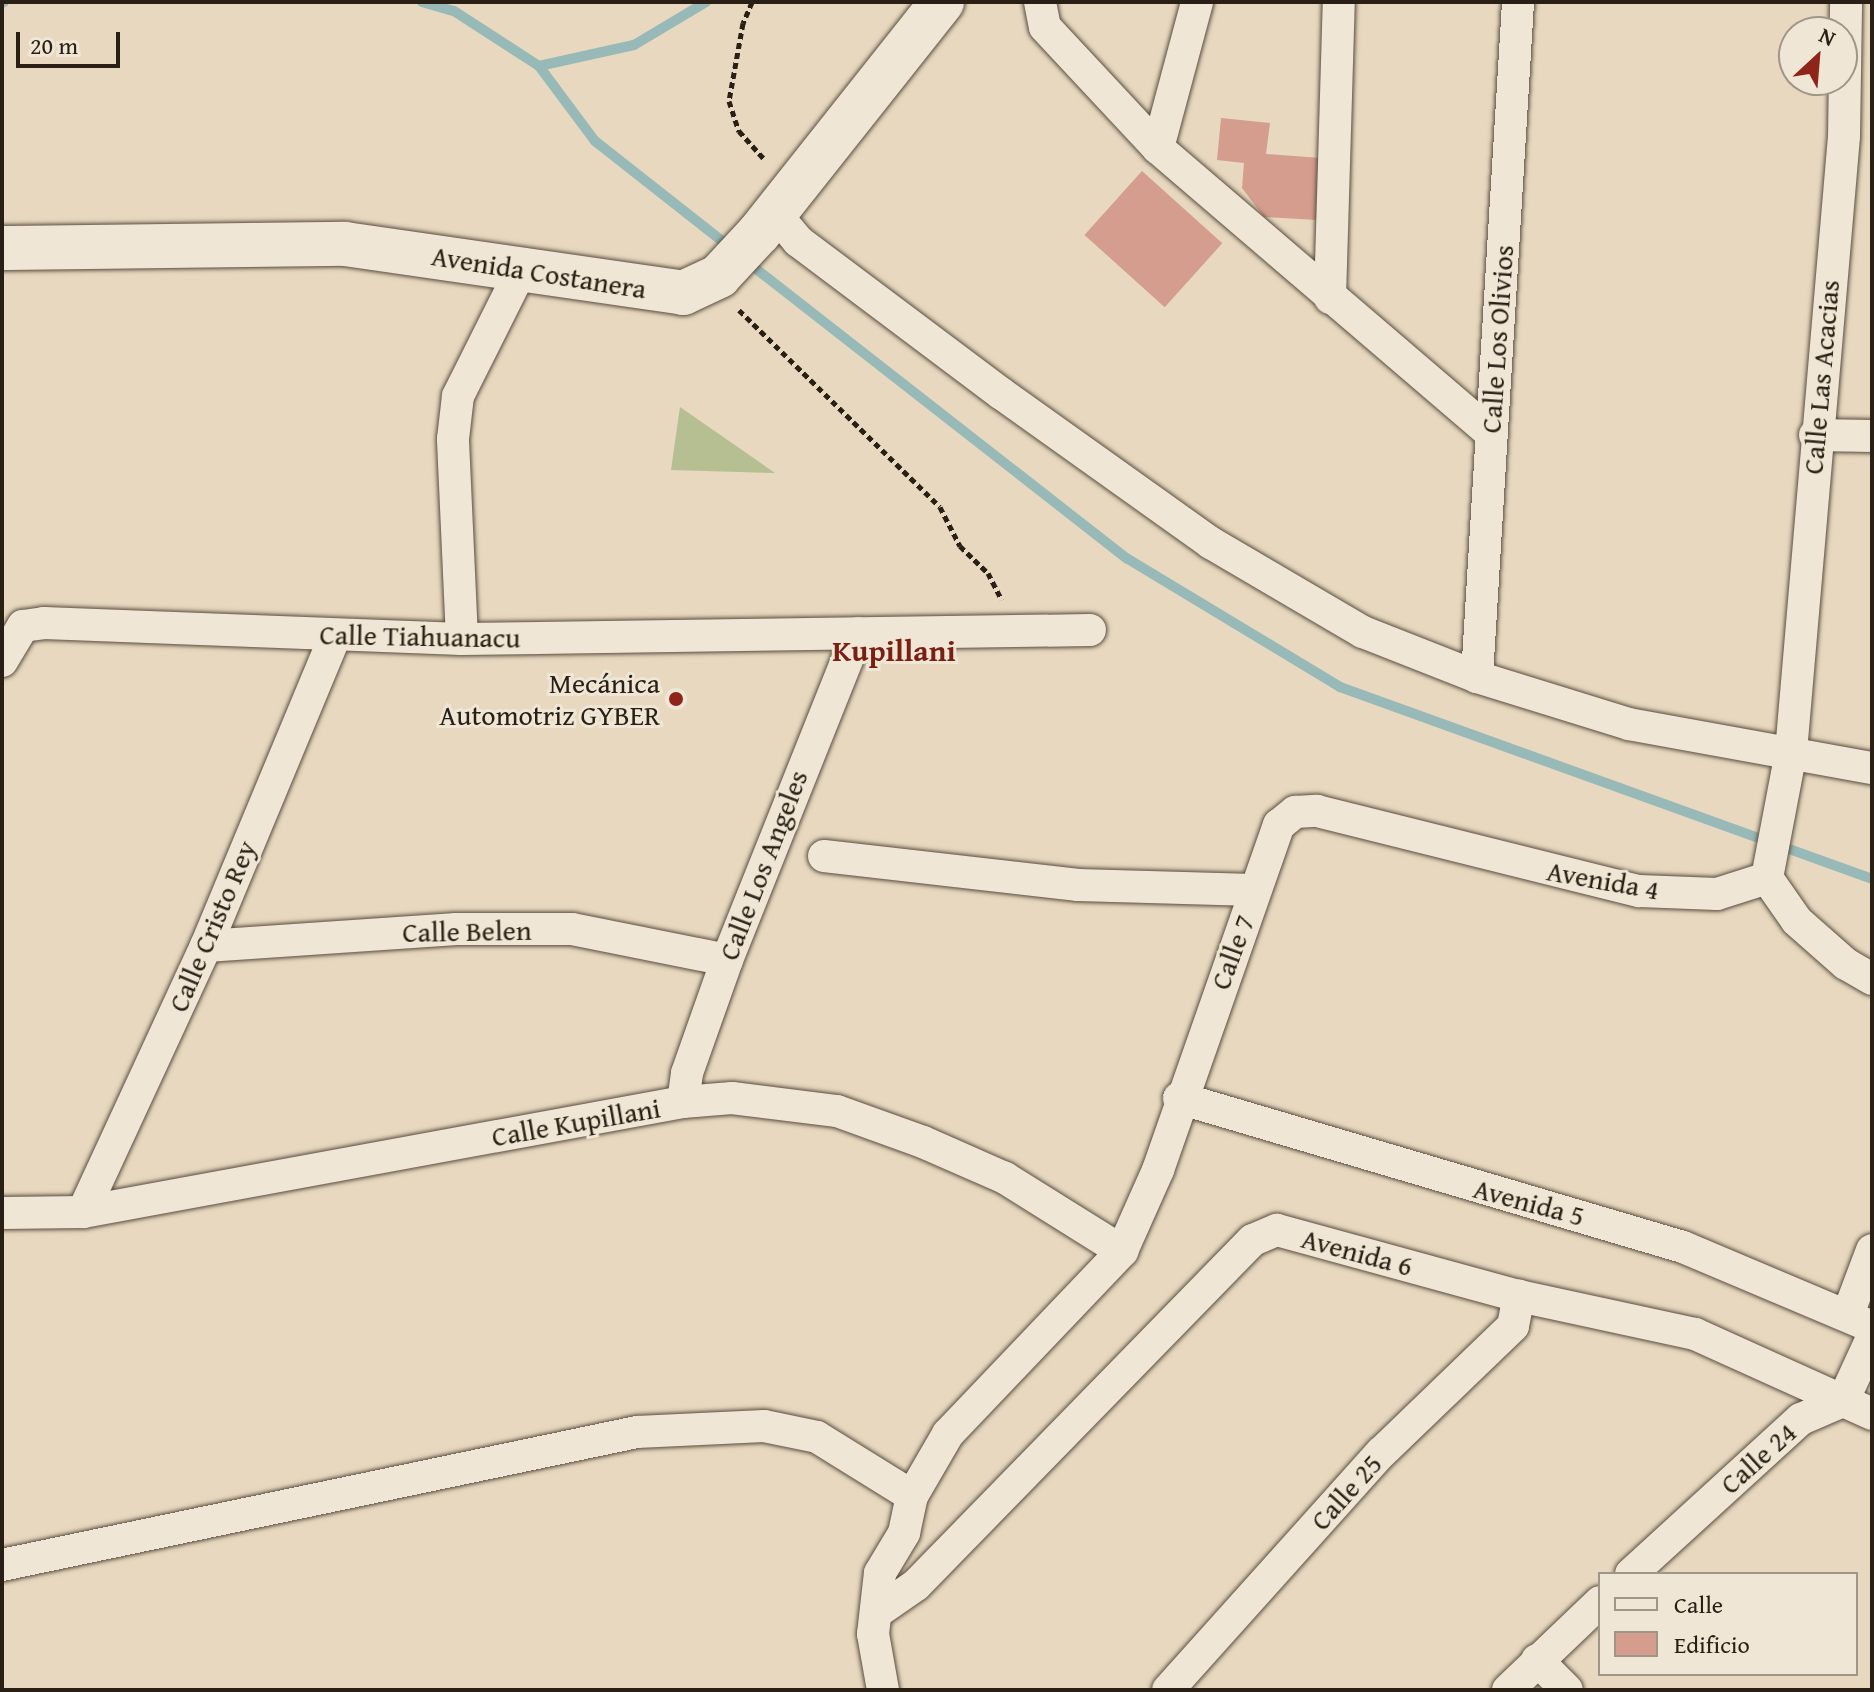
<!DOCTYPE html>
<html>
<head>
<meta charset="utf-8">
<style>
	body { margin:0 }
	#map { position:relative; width:1874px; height:1692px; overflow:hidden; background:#e7d8bf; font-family:"Gentium Book Plus",serif }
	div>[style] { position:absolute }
	.green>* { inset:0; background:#b6bf92 }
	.stream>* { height:10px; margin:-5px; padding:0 5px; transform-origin:5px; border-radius:5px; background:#97b9b7 }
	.building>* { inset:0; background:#d59d8e; transform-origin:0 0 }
	.path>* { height:5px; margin-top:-2.5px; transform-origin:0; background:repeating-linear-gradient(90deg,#2a1f14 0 6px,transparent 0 10px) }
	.roads { filter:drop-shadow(0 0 2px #594d3f) drop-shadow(0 0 2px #594d3f) }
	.street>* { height:32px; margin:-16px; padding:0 16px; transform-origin:16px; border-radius:16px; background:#efe6d5 }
	.secondary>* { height:44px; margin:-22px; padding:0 22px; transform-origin:22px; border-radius:22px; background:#efe6d5 }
	.dots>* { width:22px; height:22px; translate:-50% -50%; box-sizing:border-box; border:4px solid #efe6d5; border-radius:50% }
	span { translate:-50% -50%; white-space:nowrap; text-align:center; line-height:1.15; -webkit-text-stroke:6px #efe6d5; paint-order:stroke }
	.street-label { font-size:28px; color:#2a1f14 }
	.poi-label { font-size:28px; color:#2a1f14 }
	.right { translate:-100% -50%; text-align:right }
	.neighbourhood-label { font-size:30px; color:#7a1f14; font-weight:700 }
	.frame { position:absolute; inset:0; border:4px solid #2a1f14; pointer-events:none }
	.legend { position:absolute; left:1598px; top:1572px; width:260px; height:104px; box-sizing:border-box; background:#efe6d5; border:2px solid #a09688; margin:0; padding:10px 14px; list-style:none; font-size:24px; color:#2a1f14 }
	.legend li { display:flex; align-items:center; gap:16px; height:40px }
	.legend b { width:40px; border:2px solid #a09688 }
	.north { position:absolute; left:1778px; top:16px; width:80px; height:80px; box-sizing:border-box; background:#efe6d5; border:2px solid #a09688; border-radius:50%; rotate:26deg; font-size:22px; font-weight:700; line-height:32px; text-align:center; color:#2a1f14 }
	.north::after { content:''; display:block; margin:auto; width:28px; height:36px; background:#8f2418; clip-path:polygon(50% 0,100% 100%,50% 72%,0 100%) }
	.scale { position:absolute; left:16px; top:32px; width:104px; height:36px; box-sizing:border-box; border:4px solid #2a1f14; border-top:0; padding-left:10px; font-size:24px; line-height:28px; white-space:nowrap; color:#2a1f14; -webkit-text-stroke:6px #efe6d5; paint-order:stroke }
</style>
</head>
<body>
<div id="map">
	<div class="green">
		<div style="clip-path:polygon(680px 407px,775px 473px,671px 470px)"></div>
	</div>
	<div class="stream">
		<div style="left:422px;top:2px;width:33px;rotate:16deg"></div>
		<div style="left:454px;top:11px;width:101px;rotate:32.9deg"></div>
		<div style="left:539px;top:66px;width:94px;rotate:53.3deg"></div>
		<div style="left:595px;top:141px;width:173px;rotate:38.2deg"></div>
		<div style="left:2px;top:3px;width:2px;rotate:-27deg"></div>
		<div style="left:539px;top:66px;width:97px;rotate:-12.5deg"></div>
		<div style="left:634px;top:45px;width:84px;rotate:-30.8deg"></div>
		<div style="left:746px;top:261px;width:484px;rotate:38deg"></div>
		<div style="left:1128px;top:559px;width:248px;rotate:31.1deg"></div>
		<div style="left:1340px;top:687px;width:566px;rotate:19.84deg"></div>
	</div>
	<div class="building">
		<div style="clip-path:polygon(1221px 118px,1270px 123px,1266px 154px,1321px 158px,1317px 220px,1264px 217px,1242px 188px,1244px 163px,1217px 160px)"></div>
		<div style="left:1142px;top:171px;width:108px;height:86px;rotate:42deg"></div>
	</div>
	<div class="path">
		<div style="left:752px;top:2px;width:23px;rotate:113deg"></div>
		<div style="left:743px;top:23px;width:79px;rotate:100.2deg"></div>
		<div style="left:729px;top:101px;width:32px;rotate:72deg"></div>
		<div style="left:739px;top:131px;width:39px;rotate:48deg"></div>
		<div style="left:739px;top:310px;width:281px;rotate:44.4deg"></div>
		<div style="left:940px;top:507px;width:44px;rotate:62.9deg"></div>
		<div style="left:960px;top:546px;width:39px;rotate:44deg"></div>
		<div style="left:988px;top:573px;width:30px;rotate:63deg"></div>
	</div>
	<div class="roads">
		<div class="street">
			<div style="left:1040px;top:2px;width:25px;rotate:79deg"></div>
			<div style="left:1045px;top:27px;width:166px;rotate:47deg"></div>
			<div style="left:1158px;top:148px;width:438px;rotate:40.6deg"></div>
			<div style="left:1158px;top:148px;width:151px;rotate:-75deg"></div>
			<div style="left:773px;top:211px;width:39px;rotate:50deg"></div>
			<div style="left:798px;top:241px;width:255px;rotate:36.9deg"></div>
			<div style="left:1002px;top:394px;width:257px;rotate:35.5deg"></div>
			<div style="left:1211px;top:543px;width:176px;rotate:30.4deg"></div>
			<div style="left:1363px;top:632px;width:123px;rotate:21.5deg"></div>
			<div style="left:1477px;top:677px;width:159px;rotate:17.2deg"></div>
			<div style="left:1629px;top:724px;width:247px;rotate:10.3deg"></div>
			<div style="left:1330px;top:298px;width:296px;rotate:-88.3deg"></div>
			<div style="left:1815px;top:435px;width:57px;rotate:1deg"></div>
			<div style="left:462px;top:639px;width:200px;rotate:-92.6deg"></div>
			<div style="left:453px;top:439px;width:43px;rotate:-83.4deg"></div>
			<div style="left:458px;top:396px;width:139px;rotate:-63.4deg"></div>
			<div style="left:2px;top:661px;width:41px;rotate:-59deg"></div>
			<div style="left:23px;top:626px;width:21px;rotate:-8deg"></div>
			<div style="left:44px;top:623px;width:418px;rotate:2.2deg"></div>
			<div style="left:462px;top:639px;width:628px;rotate:-0.82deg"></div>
			<div style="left:1477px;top:677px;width:676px;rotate:-86.52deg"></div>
			<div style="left:824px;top:856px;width:256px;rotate:6.5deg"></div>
			<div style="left:1078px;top:885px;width:176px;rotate:1.6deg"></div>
			<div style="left:1767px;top:878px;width:128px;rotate:-79.2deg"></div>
			<div style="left:1791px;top:752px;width:618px;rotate:-85.08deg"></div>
			<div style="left:1844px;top:136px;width:134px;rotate:-89.1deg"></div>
			<div style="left:1767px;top:878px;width:52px;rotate:55.1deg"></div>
			<div style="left:1797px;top:921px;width:65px;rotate:41.3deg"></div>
			<div style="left:1846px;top:964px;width:30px;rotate:30deg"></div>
			<div style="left:206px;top:946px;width:251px;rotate:-3.9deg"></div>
			<div style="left:456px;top:929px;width:116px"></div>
			<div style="left:572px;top:929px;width:158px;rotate:11.3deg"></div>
			<div style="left:1179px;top:1098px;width:526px;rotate:16.47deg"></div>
			<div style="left:1683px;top:1247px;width:205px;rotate:22.9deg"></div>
			<div style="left:683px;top:1102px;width:29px;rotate:-82deg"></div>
			<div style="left:687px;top:1073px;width:120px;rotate:-70.5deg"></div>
			<div style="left:727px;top:960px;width:352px;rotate:-68.2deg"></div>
			<div style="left:83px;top:1212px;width:293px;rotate:-65.2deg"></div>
			<div style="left:206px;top:946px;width:336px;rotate:-67.4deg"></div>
			<div style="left:2px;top:1213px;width:81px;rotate:-0.7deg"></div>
			<div style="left:83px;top:1212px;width:610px;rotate:-10.39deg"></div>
			<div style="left:683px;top:1102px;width:49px;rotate:-4.7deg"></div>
			<div style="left:732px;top:1098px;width:106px;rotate:7.1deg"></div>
			<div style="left:837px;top:1111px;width:91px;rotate:19.8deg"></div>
			<div style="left:923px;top:1142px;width:90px;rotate:23.7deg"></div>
			<div style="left:1005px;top:1178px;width:138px;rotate:32deg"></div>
			<div style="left:1848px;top:1314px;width:68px;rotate:-69.4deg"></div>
			<div style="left:2px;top:1565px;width:649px;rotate:-11.83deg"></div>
			<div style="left:637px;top:1432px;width:127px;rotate:-2.7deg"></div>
			<div style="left:764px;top:1426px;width:54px;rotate:11.7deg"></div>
			<div style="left:817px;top:1437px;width:112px;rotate:31.8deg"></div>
			<div style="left:1631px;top:1574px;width:230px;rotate:-42.4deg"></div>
			<div style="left:1801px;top:1419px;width:46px;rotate:-23.2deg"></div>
			<div style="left:1843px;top:1401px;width:69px;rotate:-65.3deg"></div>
			<div style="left:877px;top:1612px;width:47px;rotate:-34.7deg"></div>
			<div style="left:916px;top:1585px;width:482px;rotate:-45.7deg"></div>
			<div style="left:1253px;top:1240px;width:26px;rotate:-23deg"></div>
			<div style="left:1277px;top:1230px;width:251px;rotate:15.3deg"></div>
			<div style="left:1519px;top:1296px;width:180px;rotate:12.2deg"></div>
			<div style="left:1695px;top:1334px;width:194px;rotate:24.3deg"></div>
			<div style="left:1537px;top:1660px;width:42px;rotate:45deg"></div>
			<div style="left:883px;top:1690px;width:57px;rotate:-100.1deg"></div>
			<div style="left:873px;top:1634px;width:61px;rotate:-83.5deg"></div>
			<div style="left:880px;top:1573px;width:47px;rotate:-59deg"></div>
			<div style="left:904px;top:1533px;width:38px;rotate:-78deg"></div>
			<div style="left:912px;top:1496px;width:72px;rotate:-59.9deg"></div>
			<div style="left:948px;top:1434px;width:253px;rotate:-46.4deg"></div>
			<div style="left:1122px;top:1251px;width:89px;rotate:-66deg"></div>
			<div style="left:1158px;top:1170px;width:366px;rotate:-70.7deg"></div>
			<div style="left:1279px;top:825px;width:21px;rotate:-39deg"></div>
			<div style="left:1295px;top:812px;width:22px;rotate:-3deg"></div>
			<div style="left:1317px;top:811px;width:332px;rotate:14deg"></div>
			<div style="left:1639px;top:891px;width:78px;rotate:2.2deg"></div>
			<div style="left:1717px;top:894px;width:52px;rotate:-17.7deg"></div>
			<div style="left:1168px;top:1690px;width:319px;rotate:-48.1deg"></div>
			<div style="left:1381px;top:1453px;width:183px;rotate:-43.9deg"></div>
			<div style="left:1513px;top:1326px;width:31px;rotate:-79deg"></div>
			<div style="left:1508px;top:1690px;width:127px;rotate:-43.7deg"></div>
		</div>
		<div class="secondary">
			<div style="left:2px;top:248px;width:343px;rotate:-0.7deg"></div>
			<div style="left:345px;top:244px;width:342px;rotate:8.2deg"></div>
			<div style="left:683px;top:293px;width:40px;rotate:-25deg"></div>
			<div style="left:719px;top:276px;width:59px;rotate:-47.1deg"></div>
			<div style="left:759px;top:233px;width:295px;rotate:-51.6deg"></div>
		</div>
	</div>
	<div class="dots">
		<div style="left:676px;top:699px;background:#8f2418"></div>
	</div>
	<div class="street-label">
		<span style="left:539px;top:272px;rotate:9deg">Avenida Costanera</span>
		<span style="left:1497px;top:339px;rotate:-86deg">Calle Los Olivios</span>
		<span style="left:1821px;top:377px;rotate:-85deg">Calle Las Acacias</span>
		<span style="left:420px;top:636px;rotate:1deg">Calle Tiahuanacu</span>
		<span style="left:763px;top:865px;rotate:-69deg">Calle Los Angeles</span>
		<span style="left:1603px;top:880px;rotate:10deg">Avenida 4</span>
		<span style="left:212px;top:926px;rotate:-67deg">Calle Cristo Rey</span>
		<span style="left:467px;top:931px;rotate:-1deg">Calle Belen</span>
		<span style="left:1232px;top:952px;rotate:-70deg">Calle 7</span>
		<span style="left:576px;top:1122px;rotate:-10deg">Calle Kupillani</span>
		<span style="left:1529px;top:1202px;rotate:15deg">Avenida 5</span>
		<span style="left:1357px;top:1252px;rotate:15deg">Avenida 6</span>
		<span style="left:1758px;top:1458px;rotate:-42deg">Calle 24</span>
		<span style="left:1346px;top:1492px;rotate:-48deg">Calle 25</span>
	</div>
	<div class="poi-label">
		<span class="right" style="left:660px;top:699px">Mecánica<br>Automotriz GYBER</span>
	</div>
	<div class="neighbourhood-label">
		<span style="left:894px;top:650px">Kupillani</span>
	</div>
	<div class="frame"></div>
	<ul class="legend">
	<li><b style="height:10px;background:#efe6d5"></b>Calle</li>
	<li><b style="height:22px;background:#d59d8e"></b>Edificio</li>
	</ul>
	<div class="north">N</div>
	<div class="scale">20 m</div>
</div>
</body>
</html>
